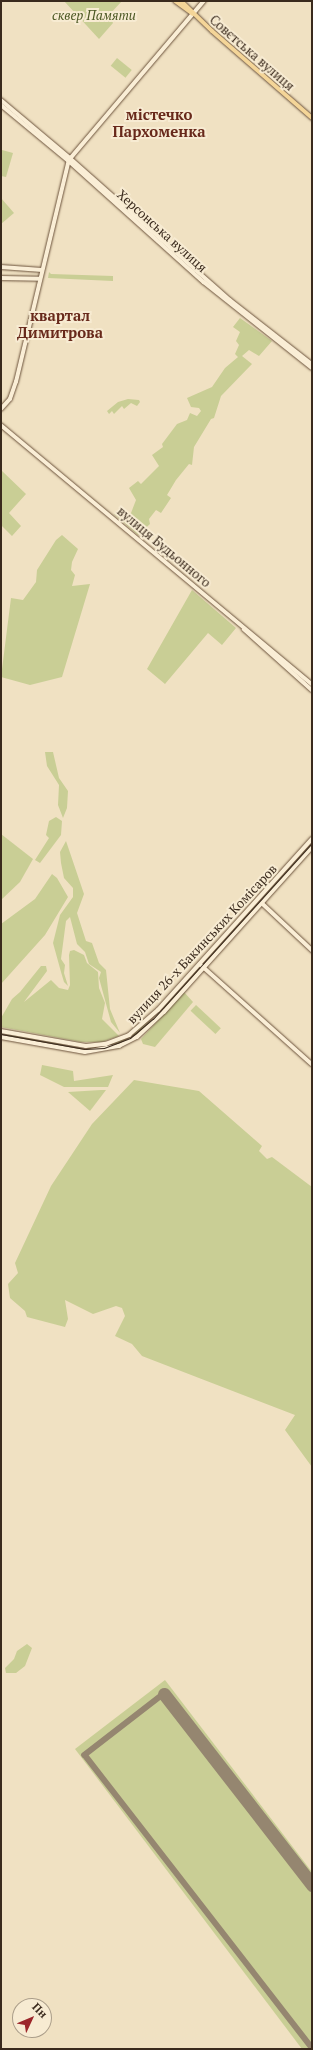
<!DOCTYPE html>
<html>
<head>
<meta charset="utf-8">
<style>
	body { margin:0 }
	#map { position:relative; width:313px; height:2050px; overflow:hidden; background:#f0e1c2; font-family:"PT Serif",serif }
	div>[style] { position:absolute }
	.green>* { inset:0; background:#c9ce95; transform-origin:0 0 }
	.taxiway>* { height:5.5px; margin:-2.75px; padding:0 2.75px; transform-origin:2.75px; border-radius:2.75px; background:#958670 }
	.runway>* { height:13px; margin:-6.5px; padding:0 6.5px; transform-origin:6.5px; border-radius:6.5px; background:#958670 }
	.roads { filter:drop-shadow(0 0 1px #6c533c) drop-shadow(0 0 1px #6c533c) }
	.secondary>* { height:3.5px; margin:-1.75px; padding:0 1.75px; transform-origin:1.75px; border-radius:1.75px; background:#faeed6 }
	.primary>* { height:4px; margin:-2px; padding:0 2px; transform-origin:2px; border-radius:2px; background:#f4d598 }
	.tram>* { height:1px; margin:-0.5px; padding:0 0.5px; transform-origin:0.5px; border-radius:0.5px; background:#3a2a1d }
	span { translate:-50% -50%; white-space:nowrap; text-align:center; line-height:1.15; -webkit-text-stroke:4px #f7ebd2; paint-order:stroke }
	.park-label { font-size:13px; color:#4b5723; font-style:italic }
	.street-label { font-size:13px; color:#3a2a1d }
	.quarter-label { font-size:15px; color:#68291b; font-weight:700 }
	.frame { position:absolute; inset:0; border:2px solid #3a2a1d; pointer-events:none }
	.north { position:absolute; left:12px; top:1998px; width:40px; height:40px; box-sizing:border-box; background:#f7ebd2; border:1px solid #ab9e8a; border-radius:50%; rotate:46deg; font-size:11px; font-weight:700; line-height:16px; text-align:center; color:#3a2a1d }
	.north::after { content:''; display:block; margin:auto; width:14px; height:18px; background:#9c262a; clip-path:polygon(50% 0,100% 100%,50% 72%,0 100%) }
</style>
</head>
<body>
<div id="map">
	<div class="green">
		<div style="clip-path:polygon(64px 1px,122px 1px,109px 15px,113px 23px,99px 39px)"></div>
		<div style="left:117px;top:58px;width:19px;height:10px;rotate:39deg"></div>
		<div style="clip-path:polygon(2px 150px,13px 153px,6px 177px,1px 176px)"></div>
		<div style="clip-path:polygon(1px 198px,14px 213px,1px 224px)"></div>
		<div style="clip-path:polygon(49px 272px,51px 274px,113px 276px,113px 281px,48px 278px)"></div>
		<div style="clip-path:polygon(240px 318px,272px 341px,259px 356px,249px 350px,242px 356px,252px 364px,221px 396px,214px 418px,211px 419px,194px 447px,192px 465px,189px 464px,176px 480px,167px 495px,171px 498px,161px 513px,156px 510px,149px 519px,150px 524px,138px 535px,114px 514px,116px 511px,121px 515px,131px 513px,136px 500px,129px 488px,138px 481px,141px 484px,159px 466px,152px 455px,163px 447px,162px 444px,177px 424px,187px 420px,190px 413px,197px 416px,201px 411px,199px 408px,191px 407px,187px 398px,212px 387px,225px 368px,238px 357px,235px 354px,239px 345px,236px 341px,240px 332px,233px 327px)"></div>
		<div style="clip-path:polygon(128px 399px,139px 400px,140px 402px,137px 406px,131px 403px,124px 409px,122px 406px,114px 414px,112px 411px,109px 414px,107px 411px,118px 402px)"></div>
		<div style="clip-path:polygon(1px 470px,26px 494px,9px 513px,21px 526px,12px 536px,1px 525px)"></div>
		<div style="clip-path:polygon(62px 535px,78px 549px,72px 562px,71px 570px,75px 575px,72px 586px,90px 584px,62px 677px,30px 685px,1px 677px,11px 598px,23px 600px,36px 582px,37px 570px,56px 540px)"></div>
		<div style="clip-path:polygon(192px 590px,236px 628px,222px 645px,208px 633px,165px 684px,147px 669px)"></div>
		<div style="clip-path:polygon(45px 752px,53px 752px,59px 778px,68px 791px,67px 808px,63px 818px,58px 805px,59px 785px,47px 766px)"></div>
		<div style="clip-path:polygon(56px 817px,62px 821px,61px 835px,40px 863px,35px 860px,49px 838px,46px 835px,49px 821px)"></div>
		<div style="clip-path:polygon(1px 834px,33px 859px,20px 882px,1px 900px)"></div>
		<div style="clip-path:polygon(66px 841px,84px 894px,77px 913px,86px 941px,92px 943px,99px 963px,106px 970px,110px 1009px,120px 1033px,111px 1022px,99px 978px,101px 972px,89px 964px,85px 952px,77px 944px,70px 917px,66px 921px,61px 959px,65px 965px,64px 973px,68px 986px,64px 982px,61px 972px,53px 943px,60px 915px,73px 897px,73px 888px,64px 878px,61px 863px,60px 852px)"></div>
		<div style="clip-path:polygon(310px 843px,312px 845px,263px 899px,263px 896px)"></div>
		<div style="clip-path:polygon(52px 874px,57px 878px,68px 897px,45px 935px,1px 984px,1px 924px,35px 899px)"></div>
		<div style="clip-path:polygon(257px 903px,260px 903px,203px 964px,202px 963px)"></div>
		<div style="clip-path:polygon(74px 950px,84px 955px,87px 963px,98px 972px,99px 988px,105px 1003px,102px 1019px,119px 1036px,102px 1042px,81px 1042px,1px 1027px,1px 1018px,12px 999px,20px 992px,41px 966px,46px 966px,47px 971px,24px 1002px,51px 980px,59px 988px,68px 990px,70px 985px,69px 955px,70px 951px)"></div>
		<div style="clip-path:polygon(200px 965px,203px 968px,163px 1009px,162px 1007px)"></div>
		<div style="clip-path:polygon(184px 992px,193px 1002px,155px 1047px,143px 1044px,141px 1039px)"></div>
		<div style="left:196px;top:1005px;width:34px;height:8px;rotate:43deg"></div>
		<div style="clip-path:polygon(150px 1020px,153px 1020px,138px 1035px,120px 1045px,87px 1050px,88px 1047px,107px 1045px,125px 1038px)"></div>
		<div style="clip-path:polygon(7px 1033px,29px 1038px,63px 1044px,62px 1047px,43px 1044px,7px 1036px)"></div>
		<div style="clip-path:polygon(42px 1065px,73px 1071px,74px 1081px,113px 1075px,108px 1087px,64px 1087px,40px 1075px)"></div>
		<div style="clip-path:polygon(134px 1080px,199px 1091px,262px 1146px,259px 1151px,267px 1159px,272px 1157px,312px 1187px,312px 1467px,285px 1430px,295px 1415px,142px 1356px,132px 1344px,115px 1336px,125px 1316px,122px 1308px,116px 1306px,93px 1314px,65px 1300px,68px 1319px,65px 1327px,27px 1317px,25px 1311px,10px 1298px,8px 1284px,18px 1273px,15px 1263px,51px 1186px,92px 1124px)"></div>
		<div style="clip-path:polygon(101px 1090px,106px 1090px,90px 1111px,68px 1092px)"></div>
		<div style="clip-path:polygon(27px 1644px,32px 1648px,25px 1666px,16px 1673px,6px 1673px,5px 1668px,14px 1659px,17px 1651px)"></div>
		<div style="clip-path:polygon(165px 1680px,312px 1872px,312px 2049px,302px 2049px,75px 1749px)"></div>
	</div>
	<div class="taxiway">
		<div style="left:164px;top:1694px;width:100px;rotate:142.3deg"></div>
		<div style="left:85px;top:1755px;width:371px;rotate:52.2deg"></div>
	</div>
	<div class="runway">
		<div style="left:164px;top:1694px;width:242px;rotate:52.2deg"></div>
	</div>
	<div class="roads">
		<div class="secondary">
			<div style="left:1px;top:100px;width:90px;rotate:40deg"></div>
			<div style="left:70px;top:158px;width:214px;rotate:41.6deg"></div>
			<div style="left:230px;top:300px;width:104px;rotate:38deg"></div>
			<div style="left:1px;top:105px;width:88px;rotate:39.5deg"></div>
			<div style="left:69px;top:161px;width:181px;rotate:41.9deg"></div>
			<div style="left:204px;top:282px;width:138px;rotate:38.5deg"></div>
			<div style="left:1px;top:267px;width:41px;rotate:4.2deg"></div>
			<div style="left:1px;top:278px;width:39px;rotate:1deg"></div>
			<div style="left:1px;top:409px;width:13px;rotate:-48deg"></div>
			<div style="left:10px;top:399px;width:18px;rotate:-71deg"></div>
			<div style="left:16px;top:382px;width:228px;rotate:-76.6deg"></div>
			<div style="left:69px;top:160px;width:209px;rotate:-49.7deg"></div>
			<div style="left:1px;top:425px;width:405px;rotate:39.8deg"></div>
			<div style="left:244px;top:629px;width:91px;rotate:41.9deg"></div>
			<div style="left:262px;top:903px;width:69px;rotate:43.2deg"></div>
			<div style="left:200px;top:964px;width:150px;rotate:41.8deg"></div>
			<div style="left:1px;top:1031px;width:86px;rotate:10deg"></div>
			<div style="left:86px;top:1046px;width:20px;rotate:-6deg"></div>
			<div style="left:106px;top:1044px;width:25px;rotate:-21deg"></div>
			<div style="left:129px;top:1035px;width:38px;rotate:-41deg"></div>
			<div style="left:158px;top:1010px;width:230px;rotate:-48deg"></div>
			<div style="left:1px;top:1037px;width:85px;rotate:10.1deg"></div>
			<div style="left:85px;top:1052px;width:35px;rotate:-10deg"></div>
			<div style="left:119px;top:1046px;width:20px;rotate:-27deg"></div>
			<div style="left:137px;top:1037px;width:37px;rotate:-43deg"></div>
			<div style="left:164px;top:1012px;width:222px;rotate:-48.1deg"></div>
		</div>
		<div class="primary">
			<div style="left:175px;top:1px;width:22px;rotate:36deg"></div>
			<div style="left:181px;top:1px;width:43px;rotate:44.1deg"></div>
			<div style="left:212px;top:31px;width:133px;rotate:41deg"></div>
		</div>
	</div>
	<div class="tram">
		<div style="left:1px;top:1034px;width:85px;rotate:10.1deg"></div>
		<div style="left:85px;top:1049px;width:19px;rotate:-3deg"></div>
		<div style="left:104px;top:1048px;width:28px;rotate:-21deg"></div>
		<div style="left:130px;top:1038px;width:30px;rotate:-40deg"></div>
		<div style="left:153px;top:1019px;width:237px;rotate:-47.9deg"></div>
	</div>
	<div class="park-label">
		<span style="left:94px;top:15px">сквер Памяти</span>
	</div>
	<div class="street-label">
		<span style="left:252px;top:53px;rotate:41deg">Совєтська вулиця</span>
		<span style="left:162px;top:231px;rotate:42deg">Херсонська вулиця</span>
		<span style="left:164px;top:547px;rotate:40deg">вулиця Будьонного</span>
		<span style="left:202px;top:944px;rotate:-47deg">вулиця 26-х Бакинських Комісаров</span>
	</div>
	<div class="quarter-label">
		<span style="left:159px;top:123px">містечко<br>Пархоменка</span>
		<span style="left:60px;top:324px">квартал<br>Димитрова</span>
	</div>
	<div class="frame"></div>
	<div class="north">Пн</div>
</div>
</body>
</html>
